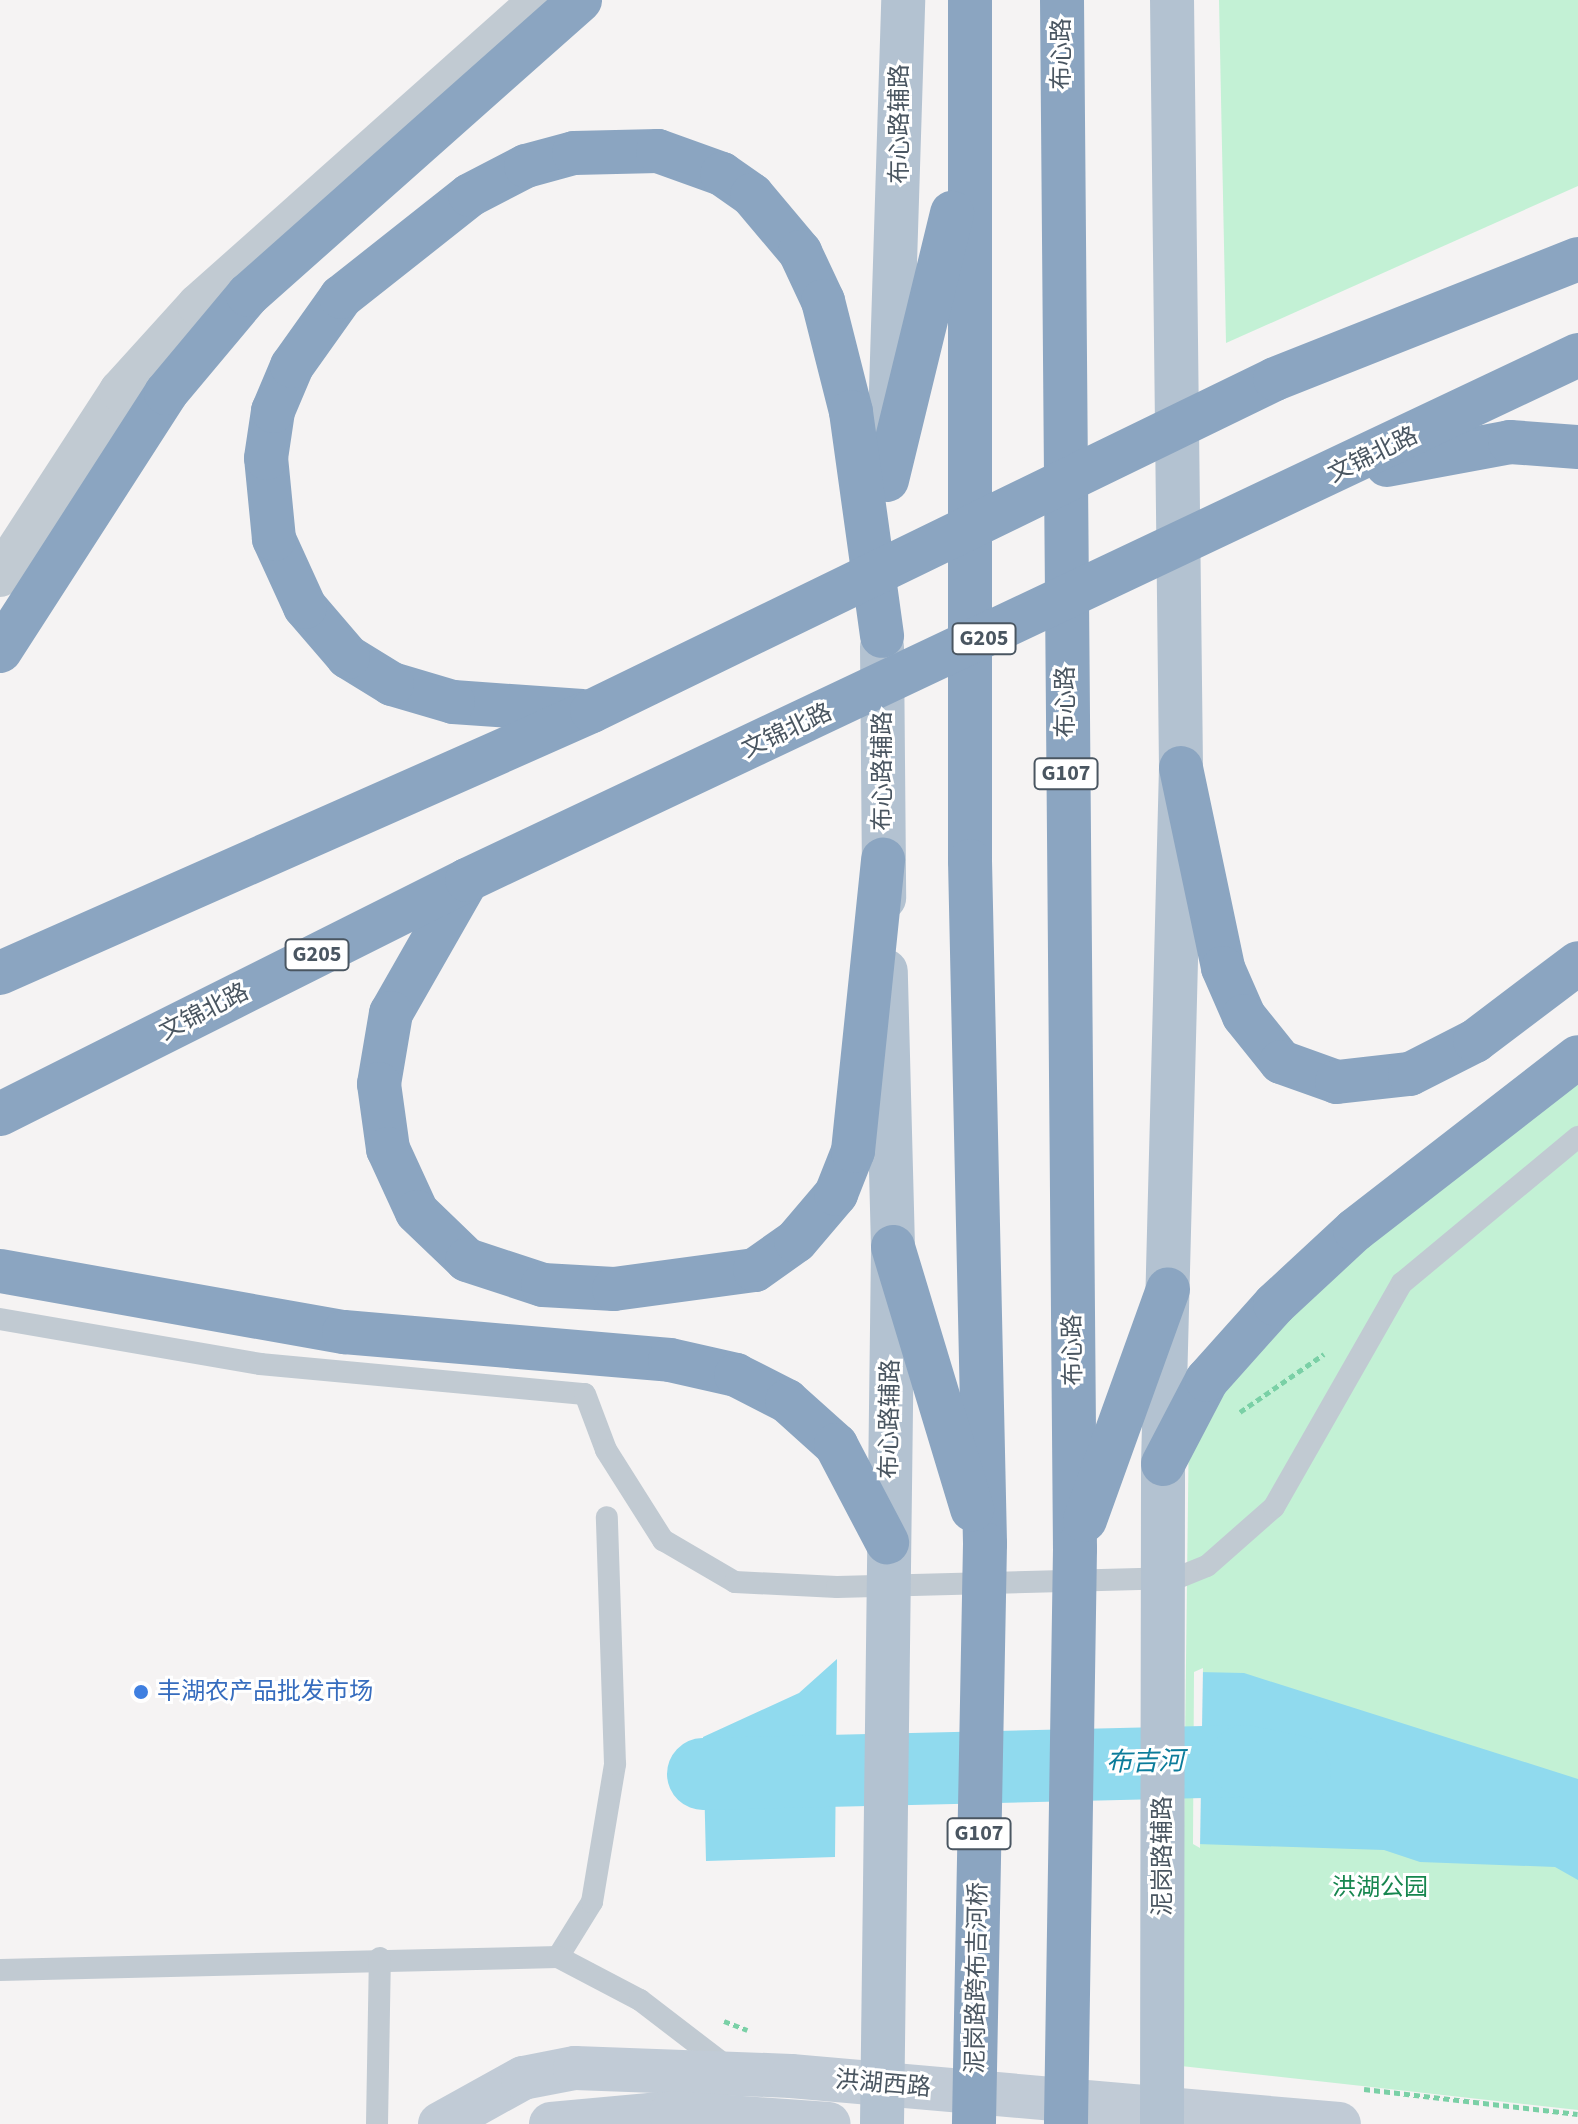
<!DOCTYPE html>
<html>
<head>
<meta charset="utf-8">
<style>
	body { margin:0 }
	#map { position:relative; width:1578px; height:2124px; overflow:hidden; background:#f5f3f3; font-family:"Source Sans 3","Noto Sans SC",sans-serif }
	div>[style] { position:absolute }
	.green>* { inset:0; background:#c3f1d5 }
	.water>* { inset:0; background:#90daee }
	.pier>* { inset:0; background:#f5f3f3 }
	.river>* { height:72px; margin:-36px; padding:0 36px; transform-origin:36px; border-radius:36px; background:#90daee }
	.path>* { height:5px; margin-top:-2.5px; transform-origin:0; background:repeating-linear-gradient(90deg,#7ad0a6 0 6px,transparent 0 10px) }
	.lane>* { height:22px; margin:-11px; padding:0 11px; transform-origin:11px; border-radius:11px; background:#c1cad2 }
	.street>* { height:42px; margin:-21px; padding:0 21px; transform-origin:21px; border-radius:21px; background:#c1cad2 }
	.secondary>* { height:44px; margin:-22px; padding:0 22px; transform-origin:22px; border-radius:22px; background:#c1cbd6 }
	.primary>* { height:44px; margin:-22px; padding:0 22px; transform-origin:22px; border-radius:22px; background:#b3c2d1 }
	.highway>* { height:44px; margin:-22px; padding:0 22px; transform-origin:22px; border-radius:22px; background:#8ba5c1 }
	.dots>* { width:22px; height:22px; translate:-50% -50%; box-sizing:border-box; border:4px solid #fff; border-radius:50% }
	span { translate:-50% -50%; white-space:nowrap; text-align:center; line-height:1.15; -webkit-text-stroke:6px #fff; paint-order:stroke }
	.shield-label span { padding:2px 6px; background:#fff; border:2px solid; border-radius:6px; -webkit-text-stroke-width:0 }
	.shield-label { font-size:22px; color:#4a5661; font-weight:700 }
	.street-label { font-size:24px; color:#4a5661 }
	.shop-label { font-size:24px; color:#366cbe }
	.left { translate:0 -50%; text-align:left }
	.park-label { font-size:24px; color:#17864f }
	.water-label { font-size:26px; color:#0c7c9b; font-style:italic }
</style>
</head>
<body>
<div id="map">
	<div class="green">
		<div style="clip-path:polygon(1219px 0,1578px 0,1578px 186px,1226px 343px)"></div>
		<div style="clip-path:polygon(1578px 1060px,1578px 2110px,1181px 2066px,1189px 1420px,1247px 1323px)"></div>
	</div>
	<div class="water">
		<div style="clip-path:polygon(837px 1659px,835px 1857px,706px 1861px,703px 1737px,799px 1693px)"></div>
		<div style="clip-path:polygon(1198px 1672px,1244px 1673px,1578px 1779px,1578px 1880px,1555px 1867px,1420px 1862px,1384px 1850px,1197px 1844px)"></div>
	</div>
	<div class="pier">
		<div style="clip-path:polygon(1203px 1668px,1200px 1848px,1193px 1844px,1194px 1672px)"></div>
	</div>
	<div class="river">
		<div style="left:703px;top:1774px;width:542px;rotate:-1.37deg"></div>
		<div style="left:1245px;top:1761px;width:51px;rotate:11.3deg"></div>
	</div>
	<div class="path">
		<div style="left:1240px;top:1412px;width:102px;rotate:-34.6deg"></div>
		<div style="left:724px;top:2021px;width:25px;rotate:21deg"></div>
		<div style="left:1364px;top:2089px;width:215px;rotate:6.7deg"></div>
	</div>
	<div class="lane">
		<div style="left:0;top:1319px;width:264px;rotate:9.8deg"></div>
		<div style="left:260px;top:1364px;width:326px;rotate:5.3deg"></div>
		<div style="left:585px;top:1394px;width:60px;rotate:69.4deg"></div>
		<div style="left:606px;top:1450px;width:107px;rotate:57.7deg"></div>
		<div style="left:663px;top:1540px;width:83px;rotate:30.3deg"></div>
		<div style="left:735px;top:1582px;width:102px;rotate:2.8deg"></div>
		<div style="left:837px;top:1587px;width:340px;rotate:-1.5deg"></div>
		<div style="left:1177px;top:1578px;width:32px;rotate:-22deg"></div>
		<div style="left:1207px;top:1566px;width:89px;rotate:-41.4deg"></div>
		<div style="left:1274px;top:1507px;width:258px;rotate:-60.3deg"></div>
		<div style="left:1402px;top:1283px;width:229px;rotate:-39.7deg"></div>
		<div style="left:558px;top:1957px;width:65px;rotate:-58.3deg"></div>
		<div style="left:592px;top:1902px;width:140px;rotate:-80.5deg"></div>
		<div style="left:615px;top:1764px;width:247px;rotate:-91.9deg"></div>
		<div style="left:0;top:1970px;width:558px;rotate:-1.33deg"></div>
		<div style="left:558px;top:1957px;width:93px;rotate:27.7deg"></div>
		<div style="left:640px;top:2000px;width:113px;rotate:37.5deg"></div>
		<div style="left:377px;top:2124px;width:166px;rotate:-89deg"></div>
	</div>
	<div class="street">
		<div style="left:0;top:576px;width:221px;rotate:-57deg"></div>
		<div style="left:120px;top:391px;width:116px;rotate:-47.8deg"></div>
		<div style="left:198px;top:305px;width:458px;rotate:-41.7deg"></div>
	</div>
	<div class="secondary">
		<div style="left:440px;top:2124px;width:95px;rotate:-29deg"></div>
		<div style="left:523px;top:2078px;width:53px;rotate:-10.9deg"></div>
		<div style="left:575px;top:2068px;width:216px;rotate:2.1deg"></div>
		<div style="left:791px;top:2076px;width:550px;rotate:5.01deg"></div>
		<div style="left:551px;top:2124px;width:121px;rotate:-5.2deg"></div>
		<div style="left:671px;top:2113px;width:158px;rotate:4deg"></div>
	</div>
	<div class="primary">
		<div style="left:890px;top:422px;width:422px;rotate:-88.2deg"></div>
		<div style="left:882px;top:647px;width:251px;rotate:89.5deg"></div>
		<div style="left:882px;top:2124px;width:877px;rotate:-89.28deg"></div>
		<div style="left:893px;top:1247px;width:276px;rotate:-91.5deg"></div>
		<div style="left:1162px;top:2124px;width:660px;rotate:-89.91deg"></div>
		<div style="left:1163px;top:1464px;width:696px;rotate:-88.52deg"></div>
		<div style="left:1181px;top:768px;width:768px;rotate:-90.67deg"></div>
	</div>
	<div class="highway">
		<div style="left:970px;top:0;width:861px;rotate:90deg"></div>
		<div style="left:970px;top:861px;width:683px;rotate:88.74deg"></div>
		<div style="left:985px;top:1544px;width:580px;rotate:91.09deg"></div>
		<div style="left:1062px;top:0;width:1549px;rotate:89.52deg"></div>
		<div style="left:1075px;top:1549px;width:575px;rotate:90.9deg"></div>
		<div style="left:1387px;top:465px;width:125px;rotate:-10.6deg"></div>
		<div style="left:1510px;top:442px;width:68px;rotate:4.2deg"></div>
		<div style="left:887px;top:480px;width:275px;rotate:-76.3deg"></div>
		<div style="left:0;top:651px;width:307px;rotate:-57.2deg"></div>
		<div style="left:166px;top:393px;width:128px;rotate:-50.1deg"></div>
		<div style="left:248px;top:295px;width:444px;rotate:-41.6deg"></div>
		<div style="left:582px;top:711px;width:129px;rotate:-176deg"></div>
		<div style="left:453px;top:702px;width:64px;rotate:-163.6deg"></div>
		<div style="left:392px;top:684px;width:52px;rotate:-148.5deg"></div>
		<div style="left:348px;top:657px;width:66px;rotate:-130.7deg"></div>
		<div style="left:305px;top:607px;width:75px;rotate:-114.5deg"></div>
		<div style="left:274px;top:539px;width:81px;rotate:-95.6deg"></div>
		<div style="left:266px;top:458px;width:48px;rotate:-81.5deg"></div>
		<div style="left:273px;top:411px;width:49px;rotate:-67.1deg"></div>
		<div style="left:292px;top:366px;width:85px;rotate:-54.6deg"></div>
		<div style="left:341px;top:297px;width:164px;rotate:-38.3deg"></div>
		<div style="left:470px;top:195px;width:63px;rotate:-27.4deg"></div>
		<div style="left:526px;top:166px;width:50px;rotate:-15.2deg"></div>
		<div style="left:574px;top:153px;width:84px;rotate:-1.4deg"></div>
		<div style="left:658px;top:151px;width:68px;rotate:19.8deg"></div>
		<div style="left:722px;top:174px;width:37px;rotate:35deg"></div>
		<div style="left:752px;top:195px;width:75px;rotate:49.9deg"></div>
		<div style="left:800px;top:252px;width:54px;rotate:64.9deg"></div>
		<div style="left:823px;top:301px;width:114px;rotate:75.8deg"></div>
		<div style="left:851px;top:412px;width:226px;rotate:82.1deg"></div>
		<div style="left:1181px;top:768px;width:204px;rotate:78.1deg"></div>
		<div style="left:1223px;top:968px;width:52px;rotate:66.4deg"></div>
		<div style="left:1244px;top:1016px;width:59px;rotate:51.2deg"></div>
		<div style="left:1281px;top:1062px;width:59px;rotate:19.7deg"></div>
		<div style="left:1337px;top:1082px;width:73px;rotate:-6.3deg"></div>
		<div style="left:1410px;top:1074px;width:73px;rotate:-26.9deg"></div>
		<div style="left:1475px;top:1041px;width:129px;rotate:-37.1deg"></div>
		<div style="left:467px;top:880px;width:153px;rotate:119.7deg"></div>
		<div style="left:391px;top:1013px;width:72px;rotate:99.6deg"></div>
		<div style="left:379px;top:1084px;width:66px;rotate:82.1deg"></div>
		<div style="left:388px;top:1149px;width:69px;rotate:65.3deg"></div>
		<div style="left:417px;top:1212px;width:69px;rotate:43.8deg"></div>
		<div style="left:467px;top:1260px;width:80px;rotate:18.2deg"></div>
		<div style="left:543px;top:1285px;width:71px;rotate:3.2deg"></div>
		<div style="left:614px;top:1289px;width:142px;rotate:-7.7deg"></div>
		<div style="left:755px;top:1270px;width:50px;rotate:-35.3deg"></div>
		<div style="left:796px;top:1241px;width:62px;rotate:-49.6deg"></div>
		<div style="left:836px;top:1194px;width:46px;rotate:-68.4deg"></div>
		<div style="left:853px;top:1151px;width:293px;rotate:-84.1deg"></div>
		<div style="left:0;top:973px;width:647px;rotate:-23.87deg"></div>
		<div style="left:592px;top:711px;width:759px;rotate:-25.92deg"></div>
		<div style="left:1275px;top:379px;width:326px;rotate:-21.6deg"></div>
		<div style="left:0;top:1114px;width:522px;rotate:-26.61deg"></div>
		<div style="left:467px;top:880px;width:1229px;rotate:-25.29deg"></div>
		<div style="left:893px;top:1247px;width:274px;rotate:73.2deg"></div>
		<div style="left:0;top:1271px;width:349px;rotate:10.1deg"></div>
		<div style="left:344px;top:1332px;width:327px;rotate:4.9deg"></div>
		<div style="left:670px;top:1360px;width:68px;rotate:12.8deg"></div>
		<div style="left:736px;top:1375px;width:57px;rotate:27deg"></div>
		<div style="left:787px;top:1401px;width:66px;rotate:41.9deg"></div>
		<div style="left:836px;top:1445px;width:110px;rotate:62.3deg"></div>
		<div style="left:1163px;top:1464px;width:95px;rotate:-62.4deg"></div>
		<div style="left:1207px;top:1380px;width:102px;rotate:-48.2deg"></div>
		<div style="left:1275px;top:1304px;width:109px;rotate:-42.8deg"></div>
		<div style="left:1355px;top:1230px;width:282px;rotate:-37.8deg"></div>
		<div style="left:1085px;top:1520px;width:245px;rotate:-70.2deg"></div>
	</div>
	<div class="dots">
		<div style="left:141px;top:1692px;background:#3f7fe0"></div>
	</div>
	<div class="shield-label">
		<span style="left:984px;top:639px">G205</span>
		<span style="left:1066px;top:774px">G107</span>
		<span style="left:317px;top:955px">G205</span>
		<span style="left:979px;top:1834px">G107</span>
	</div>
	<div class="street-label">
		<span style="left:1062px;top:54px;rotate:-90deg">布心路</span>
		<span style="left:900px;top:124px;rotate:-90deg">布心路辅路</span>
		<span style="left:1373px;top:455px;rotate:-26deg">文锦北路</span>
		<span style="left:1066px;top:702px;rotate:-90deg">布心路</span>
		<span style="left:787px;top:731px;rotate:-25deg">文锦北路</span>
		<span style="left:883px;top:771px;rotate:-90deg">布心路辅路</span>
		<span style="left:204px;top:1012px;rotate:-27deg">文锦北路</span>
		<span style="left:1073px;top:1350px;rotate:-91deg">布心路</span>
		<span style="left:890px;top:1419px;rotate:-89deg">布心路辅路</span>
		<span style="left:1163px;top:1856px;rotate:-90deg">泥岗路辅路</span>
		<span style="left:977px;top:1978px;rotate:-89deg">泥岗路跨布吉河桥</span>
		<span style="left:883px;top:2084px;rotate:5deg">洪湖西路</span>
	</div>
	<div class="shop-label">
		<span class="left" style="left:157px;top:1692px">丰湖农产品批发市场</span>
	</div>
	<div class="park-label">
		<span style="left:1380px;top:1888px">洪湖公园</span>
	</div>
	<div class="water-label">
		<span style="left:1145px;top:1762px;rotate:-1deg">布吉河</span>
	</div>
</div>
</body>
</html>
